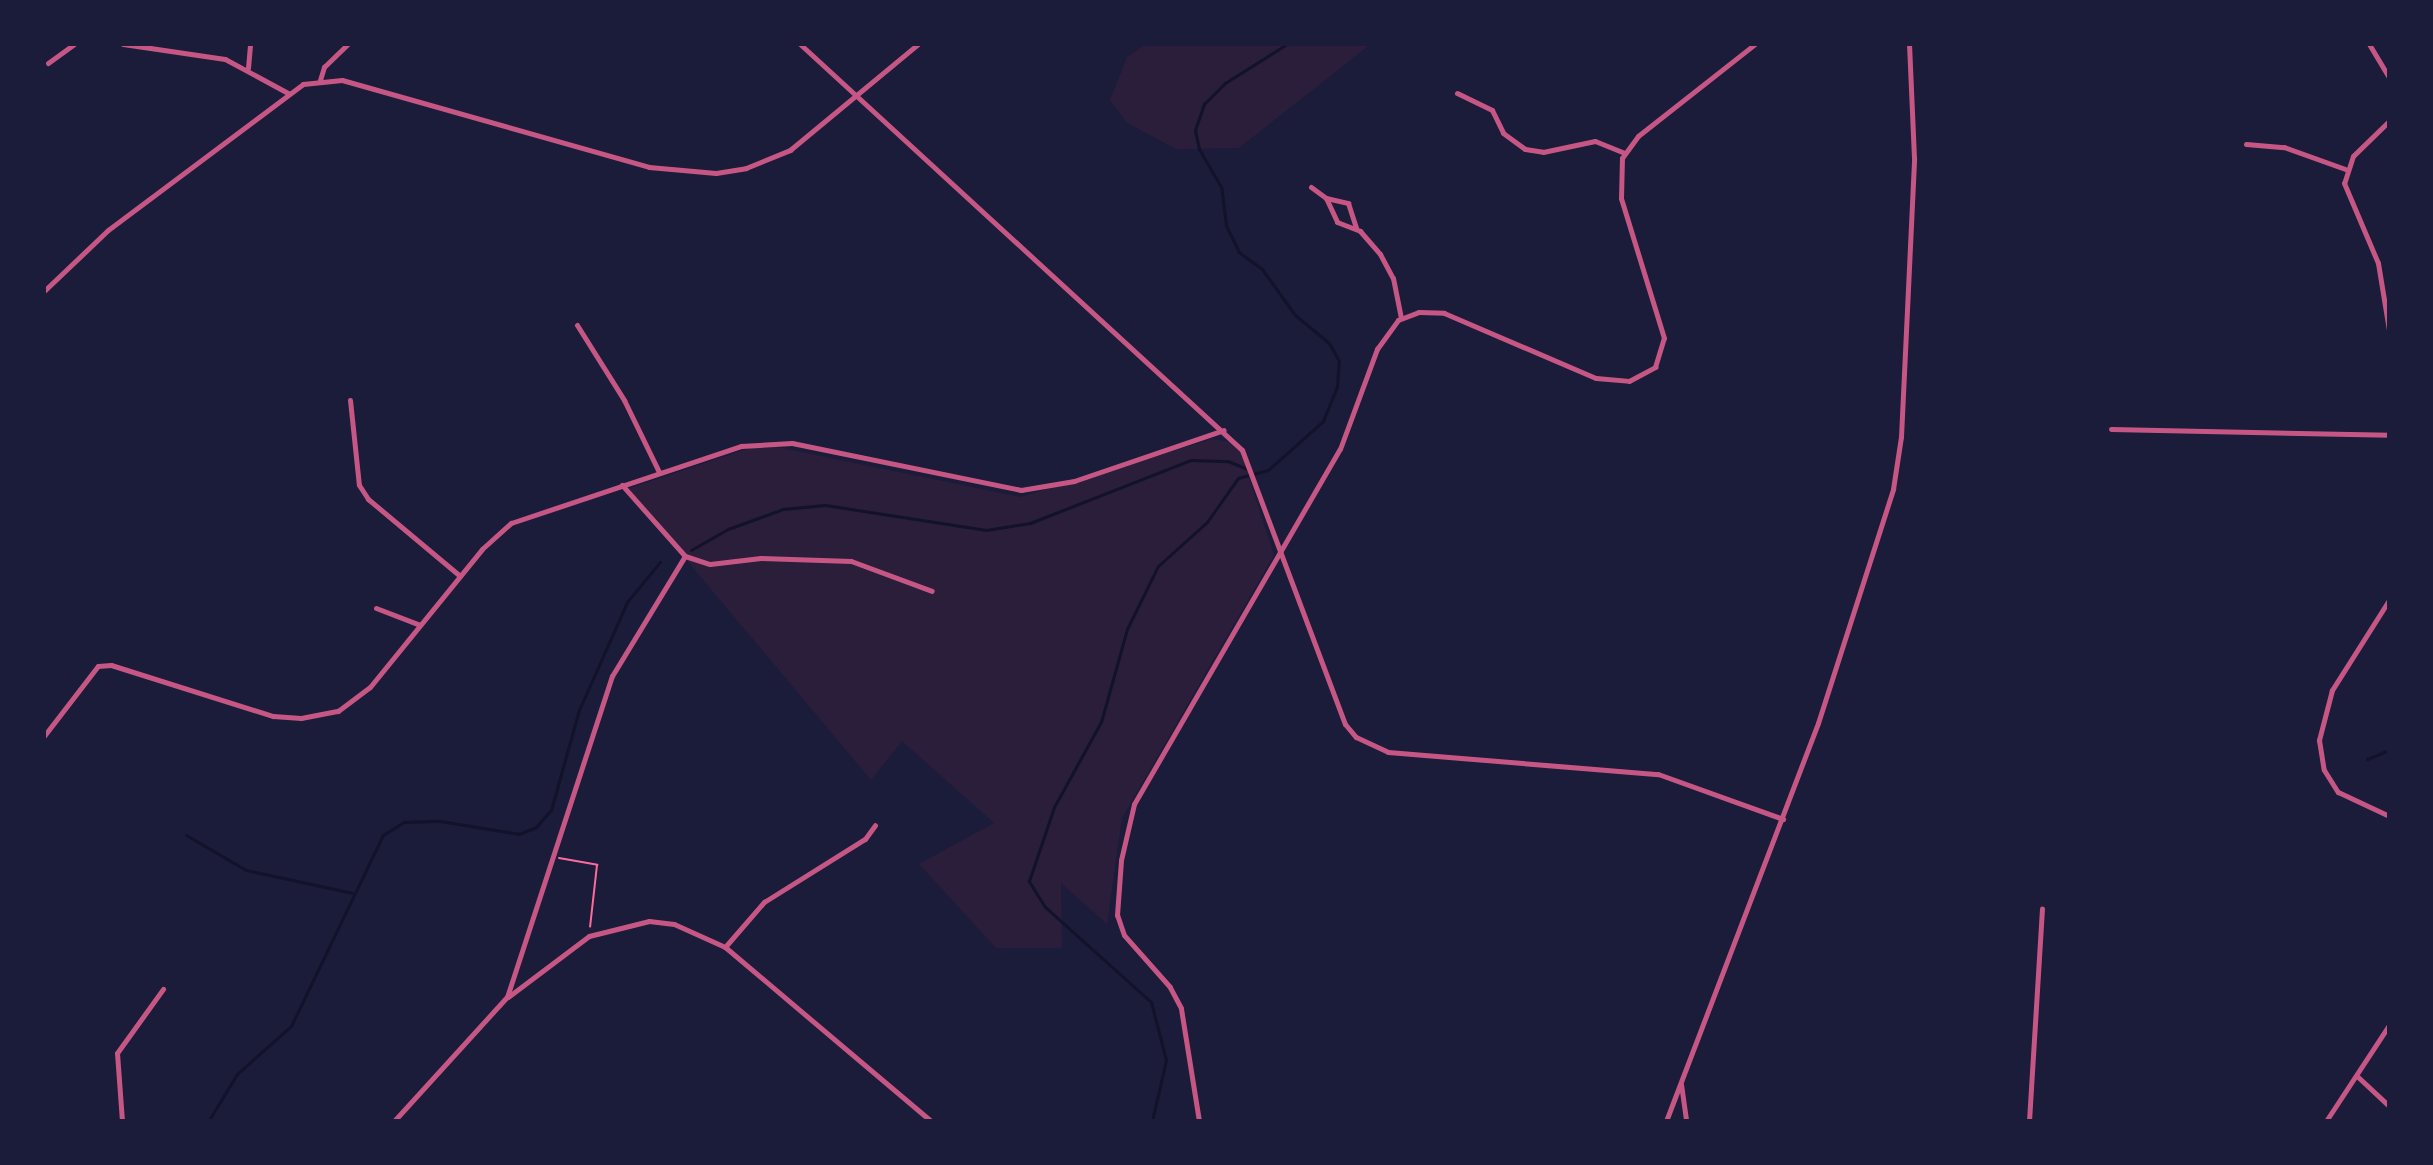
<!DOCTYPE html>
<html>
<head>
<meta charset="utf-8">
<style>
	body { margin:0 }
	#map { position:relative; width:2433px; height:1165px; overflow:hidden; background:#1b1b3a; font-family:"PT Sans Narrow",sans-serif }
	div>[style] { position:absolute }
	.green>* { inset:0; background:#2a1e3b }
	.stream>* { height:3px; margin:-1.5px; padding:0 1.5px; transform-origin:1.5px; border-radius:1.5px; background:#12122b }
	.path>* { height:2px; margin:-1px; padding:0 1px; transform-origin:1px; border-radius:1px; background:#ff6b9d }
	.minor>* { height:5px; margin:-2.5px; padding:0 2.5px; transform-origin:2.5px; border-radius:2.5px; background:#c65784 }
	span { translate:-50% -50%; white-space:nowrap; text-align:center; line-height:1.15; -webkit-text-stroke:6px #1b1b3a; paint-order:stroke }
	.frame { position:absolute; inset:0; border:46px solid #1b1b3a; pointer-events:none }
</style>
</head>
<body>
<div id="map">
	<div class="green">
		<div style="clip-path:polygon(1146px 44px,1371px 44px,1239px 148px,1176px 149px,1127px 123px,1110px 100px,1127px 57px)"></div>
		<div style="clip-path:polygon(1212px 439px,1238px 443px,1274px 555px,1122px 818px,1107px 924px,1061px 883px,1062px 948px,996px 948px,919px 864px,994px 823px,902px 741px,871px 780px,627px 489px,762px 444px,1021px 497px)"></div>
	</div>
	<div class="stream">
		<div style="left:691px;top:550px;width:43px;rotate:-29.6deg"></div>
		<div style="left:728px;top:529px;width:59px;rotate:-20deg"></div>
		<div style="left:783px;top:509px;width:42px;rotate:-5.4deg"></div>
		<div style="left:825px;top:505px;width:163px;rotate:8.8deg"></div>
		<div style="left:986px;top:530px;width:45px;rotate:-9deg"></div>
		<div style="left:1030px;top:523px;width:173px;rotate:-21.4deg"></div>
		<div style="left:1191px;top:460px;width:37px;rotate:2deg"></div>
		<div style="left:1228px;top:461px;width:23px;rotate:23deg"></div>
		<div style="left:2367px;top:759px;width:24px;rotate:-22deg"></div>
		<div style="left:186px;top:835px;width:69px;rotate:30.3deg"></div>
		<div style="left:246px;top:870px;width:108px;rotate:12.2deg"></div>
		<div style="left:209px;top:1120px;width:54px;rotate:-58.7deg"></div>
		<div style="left:237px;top:1074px;width:72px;rotate:-41.6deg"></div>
		<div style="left:291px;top:1026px;width:212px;rotate:-64.3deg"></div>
		<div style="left:383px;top:835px;width:25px;rotate:-32deg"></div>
		<div style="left:404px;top:822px;width:36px;rotate:-2deg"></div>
		<div style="left:440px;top:821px;width:80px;rotate:9.3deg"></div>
		<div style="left:519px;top:834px;width:18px;rotate:-22deg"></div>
		<div style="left:536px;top:827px;width:23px;rotate:-49deg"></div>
		<div style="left:551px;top:810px;width:104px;rotate:-74.4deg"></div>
		<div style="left:579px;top:710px;width:118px;rotate:-66deg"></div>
		<div style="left:627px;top:602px;width:52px;rotate:-50.5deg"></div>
		<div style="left:1152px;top:1121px;width:63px;rotate:-77.1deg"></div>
		<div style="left:1166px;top:1060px;width:60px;rotate:-104.5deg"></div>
		<div style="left:1151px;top:1002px;width:142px;rotate:-138.1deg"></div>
		<div style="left:1045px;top:907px;width:31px;rotate:-122deg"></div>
		<div style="left:1029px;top:881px;width:78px;rotate:-71.3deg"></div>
		<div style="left:1054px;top:807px;width:97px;rotate:-61.1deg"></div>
		<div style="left:1101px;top:722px;width:97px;rotate:-74.4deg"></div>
		<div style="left:1127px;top:629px;width:70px;rotate:-63.8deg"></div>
		<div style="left:1158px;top:566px;width:66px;rotate:-41.9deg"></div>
		<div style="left:1207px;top:522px;width:54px;rotate:-54.8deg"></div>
		<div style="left:1238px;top:478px;width:31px;rotate:-15deg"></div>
		<div style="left:1268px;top:470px;width:74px;rotate:-41.7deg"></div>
		<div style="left:1323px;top:421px;width:37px;rotate:-68deg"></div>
		<div style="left:1337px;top:387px;width:26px;rotate:-86deg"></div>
		<div style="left:1339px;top:361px;width:21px;rotate:-119deg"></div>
		<div style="left:1329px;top:343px;width:44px;rotate:-140.5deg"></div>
		<div style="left:1295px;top:315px;width:57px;rotate:-125.7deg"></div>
		<div style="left:1262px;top:269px;width:29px;rotate:-144deg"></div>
		<div style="left:1239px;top:252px;width:30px;rotate:-116deg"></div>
		<div style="left:1226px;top:225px;width:38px;rotate:-97deg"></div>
		<div style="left:1221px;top:187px;width:44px;rotate:-120.1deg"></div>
		<div style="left:1199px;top:149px;width:19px;rotate:-102deg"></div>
		<div style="left:1195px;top:130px;width:28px;rotate:-71deg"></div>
		<div style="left:1204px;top:104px;width:30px;rotate:-45deg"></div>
		<div style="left:1225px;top:83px;width:73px;rotate:-32.2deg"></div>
	</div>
	<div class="path">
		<div style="left:559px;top:858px;width:39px;rotate:10deg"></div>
		<div style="left:597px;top:865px;width:62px;rotate:96.4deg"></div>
	</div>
	<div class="minor">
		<div style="left:123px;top:44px;width:103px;rotate:8.4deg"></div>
		<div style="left:225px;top:59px;width:72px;rotate:28.4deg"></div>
		<div style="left:800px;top:44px;width:600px;rotate:42.57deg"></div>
		<div style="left:1242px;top:450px;width:293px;rotate:69.4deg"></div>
		<div style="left:1345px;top:724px;width:17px;rotate:50deg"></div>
		<div style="left:1356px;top:737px;width:35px;rotate:25deg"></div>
		<div style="left:1388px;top:752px;width:271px;rotate:4.7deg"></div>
		<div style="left:1658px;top:774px;width:133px;rotate:19.8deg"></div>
		<div style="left:2369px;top:44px;width:39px;rotate:59deg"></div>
		<div style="left:48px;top:63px;width:32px;rotate:-36deg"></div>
		<div style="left:248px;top:68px;width:24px;rotate:-85deg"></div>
		<div style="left:320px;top:80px;width:14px;rotate:-73deg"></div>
		<div style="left:324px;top:67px;width:33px;rotate:-44deg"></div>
		<div style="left:1457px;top:93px;width:39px;rotate:26deg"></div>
		<div style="left:1492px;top:110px;width:25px;rotate:64deg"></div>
		<div style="left:1503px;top:133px;width:27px;rotate:36deg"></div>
		<div style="left:1525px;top:149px;width:18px;rotate:9deg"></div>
		<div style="left:1543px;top:152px;width:53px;rotate:-11.9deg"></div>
		<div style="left:1595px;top:141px;width:32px;rotate:22deg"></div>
		<div style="left:2389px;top:121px;width:50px;rotate:135.8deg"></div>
		<div style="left:2353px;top:156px;width:28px;rotate:108deg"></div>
		<div style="left:2344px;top:183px;width:87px;rotate:67deg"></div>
		<div style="left:2378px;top:263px;width:68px;rotate:80.7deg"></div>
		<div style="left:2246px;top:144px;width:38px;rotate:5deg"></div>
		<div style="left:2284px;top:147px;width:65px;rotate:19.8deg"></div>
		<div style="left:1311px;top:187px;width:19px;rotate:36deg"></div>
		<div style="left:1326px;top:198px;width:26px;rotate:65deg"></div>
		<div style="left:1337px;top:222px;width:25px;rotate:21deg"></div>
		<div style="left:1360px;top:231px;width:30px;rotate:49deg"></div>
		<div style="left:1380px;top:254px;width:27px;rotate:62deg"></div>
		<div style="left:1393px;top:278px;width:41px;rotate:78.7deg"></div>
		<div style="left:1326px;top:198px;width:23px;rotate:13deg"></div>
		<div style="left:1348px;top:203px;width:26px;rotate:72deg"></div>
		<div style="left:44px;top:291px;width:88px;rotate:-43.6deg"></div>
		<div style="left:108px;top:230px;width:244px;rotate:-36.8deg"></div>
		<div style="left:303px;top:84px;width:39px;rotate:-6deg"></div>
		<div style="left:342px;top:80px;width:319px;rotate:15.8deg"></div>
		<div style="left:649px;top:167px;width:67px;rotate:5.1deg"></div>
		<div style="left:716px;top:173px;width:30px;rotate:-9deg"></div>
		<div style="left:746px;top:168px;width:48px;rotate:-22.2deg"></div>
		<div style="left:790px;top:150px;width:166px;rotate:-39.6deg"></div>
		<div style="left:577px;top:325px;width:89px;rotate:57.9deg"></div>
		<div style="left:624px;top:400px;width:80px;rotate:64.1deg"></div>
		<div style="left:350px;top:400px;width:85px;rotate:84deg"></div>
		<div style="left:359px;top:485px;width:17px;rotate:57deg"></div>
		<div style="left:368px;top:499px;width:120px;rotate:39.9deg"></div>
		<div style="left:2111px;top:429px;width:278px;rotate:1.2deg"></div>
		<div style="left:685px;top:556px;width:26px;rotate:18deg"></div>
		<div style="left:710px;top:564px;width:51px;rotate:-6.7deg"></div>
		<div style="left:761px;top:558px;width:90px;rotate:1.9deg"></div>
		<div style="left:851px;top:561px;width:86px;rotate:20.3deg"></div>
		<div style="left:2389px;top:600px;width:107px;rotate:122.3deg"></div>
		<div style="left:2332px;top:690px;width:52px;rotate:104.6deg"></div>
		<div style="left:2319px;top:740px;width:30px;rotate:81deg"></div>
		<div style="left:2324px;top:770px;width:26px;rotate:58deg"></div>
		<div style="left:2338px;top:792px;width:56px;rotate:25.2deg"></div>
		<div style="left:376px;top:608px;width:47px;rotate:21.1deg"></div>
		<div style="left:44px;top:736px;width:88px;rotate:-52.4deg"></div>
		<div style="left:98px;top:666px;width:13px;rotate:-4deg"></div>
		<div style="left:111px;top:665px;width:170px;rotate:17.5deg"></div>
		<div style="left:273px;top:716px;width:28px;rotate:4deg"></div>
		<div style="left:301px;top:718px;width:38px;rotate:-11deg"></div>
		<div style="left:338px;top:711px;width:40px;rotate:-37deg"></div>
		<div style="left:370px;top:687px;width:178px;rotate:-50.9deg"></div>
		<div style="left:482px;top:549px;width:39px;rotate:-42deg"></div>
		<div style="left:511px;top:523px;width:243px;rotate:-18.5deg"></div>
		<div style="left:741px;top:446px;width:51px;rotate:-3.4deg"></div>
		<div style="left:792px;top:443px;width:234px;rotate:11.6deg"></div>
		<div style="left:1021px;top:490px;width:54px;rotate:-9.6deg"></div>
		<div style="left:1074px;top:481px;width:158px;rotate:-18.8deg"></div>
		<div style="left:725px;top:947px;width:60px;rotate:-49.1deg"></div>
		<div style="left:764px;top:902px;width:119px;rotate:-32deg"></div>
		<div style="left:865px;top:839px;width:17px;rotate:-54deg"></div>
		<div style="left:508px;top:997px;width:101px;rotate:-37deg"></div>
		<div style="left:589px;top:936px;width:62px;rotate:-14deg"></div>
		<div style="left:649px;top:921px;width:25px;rotate:7deg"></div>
		<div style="left:674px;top:924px;width:56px;rotate:24.3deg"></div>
		<div style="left:725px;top:947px;width:270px;rotate:40.2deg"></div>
		<div style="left:2358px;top:1077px;width:42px;rotate:43.1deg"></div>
		<div style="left:1681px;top:1084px;width:37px;rotate:82deg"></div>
		<div style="left:122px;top:1121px;width:68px;rotate:-94.2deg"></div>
		<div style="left:117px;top:1053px;width:79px;rotate:-54.3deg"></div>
		<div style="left:394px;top:1121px;width:168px;rotate:-47.7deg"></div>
		<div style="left:507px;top:997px;width:338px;rotate:-71.9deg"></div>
		<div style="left:612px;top:676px;width:140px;rotate:-58.7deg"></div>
		<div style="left:685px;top:556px;width:95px;rotate:-131.6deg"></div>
		<div style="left:1199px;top:1121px;width:114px;rotate:-99.1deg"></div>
		<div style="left:1181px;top:1008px;width:24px;rotate:-118deg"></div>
		<div style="left:1170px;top:987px;width:69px;rotate:-131.5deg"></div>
		<div style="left:1124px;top:935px;width:21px;rotate:-109deg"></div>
		<div style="left:1117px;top:915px;width:55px;rotate:-85.8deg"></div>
		<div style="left:1121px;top:860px;width:57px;rotate:-76.9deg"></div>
		<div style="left:1134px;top:804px;width:410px;rotate:-59.9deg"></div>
		<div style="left:1340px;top:449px;width:107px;rotate:-69.7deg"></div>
		<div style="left:1377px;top:349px;width:36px;rotate:-54deg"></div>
		<div style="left:1398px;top:320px;width:22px;rotate:-21deg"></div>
		<div style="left:1419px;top:312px;width:25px;rotate:2deg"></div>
		<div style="left:1444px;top:313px;width:165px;rotate:23.2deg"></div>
		<div style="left:1596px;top:378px;width:33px;rotate:5deg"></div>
		<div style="left:1629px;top:381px;width:30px;rotate:-28deg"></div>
		<div style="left:1655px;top:367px;width:30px;rotate:-73deg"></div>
		<div style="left:1664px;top:338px;width:146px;rotate:-107.1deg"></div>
		<div style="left:1621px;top:198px;width:40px;rotate:-88.6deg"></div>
		<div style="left:1622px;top:158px;width:27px;rotate:-54deg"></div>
		<div style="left:1638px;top:136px;width:149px;rotate:-38.2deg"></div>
		<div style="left:1666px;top:1121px;width:426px;rotate:-69.1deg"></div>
		<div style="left:1818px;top:723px;width:246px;rotate:-72.2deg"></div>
		<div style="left:1893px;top:489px;width:53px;rotate:-81.3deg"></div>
		<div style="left:1901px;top:437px;width:279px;rotate:-87.3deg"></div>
		<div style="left:1914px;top:158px;width:114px;rotate:-92.5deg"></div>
		<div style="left:2029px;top:1121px;width:213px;rotate:-86.5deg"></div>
		<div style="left:2326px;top:1121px;width:115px;rotate:-56.7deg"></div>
	</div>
	<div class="frame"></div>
</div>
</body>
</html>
